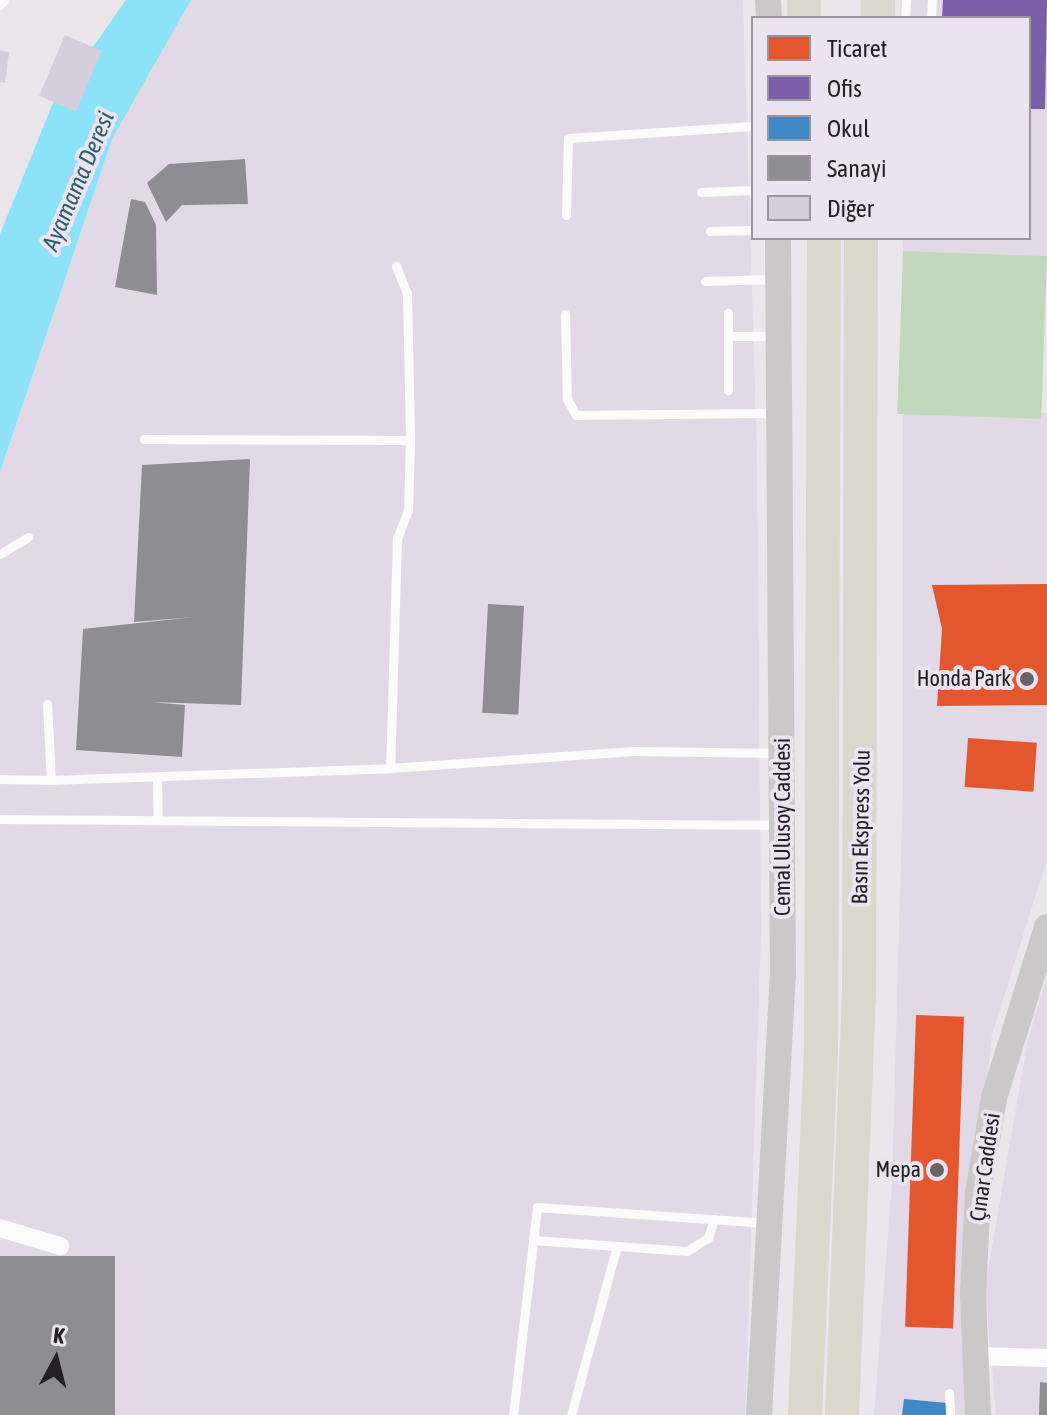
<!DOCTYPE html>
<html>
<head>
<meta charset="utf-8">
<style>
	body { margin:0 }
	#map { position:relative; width:1047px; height:1415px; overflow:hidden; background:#eae6ec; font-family:"Asap Condensed",sans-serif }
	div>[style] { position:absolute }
	.built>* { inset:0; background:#e2d9e6 }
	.green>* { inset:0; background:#c1d8bc; transform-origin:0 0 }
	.water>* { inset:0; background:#8ce3f7 }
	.shops>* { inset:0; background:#e4572e; transform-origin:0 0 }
	.offices>* { inset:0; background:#7b5ea7 }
	.schools>* { inset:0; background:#3f88c5 }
	.industry>* { inset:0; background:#8d8d92; transform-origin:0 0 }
	.building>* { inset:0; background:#d5cedc; transform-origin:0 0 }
	.service>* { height:9px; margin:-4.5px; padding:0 4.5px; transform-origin:4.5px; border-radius:4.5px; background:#fcfbfc }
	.minor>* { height:18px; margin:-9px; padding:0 9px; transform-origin:9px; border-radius:9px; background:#fcfbfc }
	.secondary>* { height:26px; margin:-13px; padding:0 13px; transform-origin:13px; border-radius:13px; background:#cac8c8 }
	.motorway>* { height:34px; margin:-17px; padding:0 17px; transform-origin:17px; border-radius:17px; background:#dbd7cc }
	.dots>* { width:22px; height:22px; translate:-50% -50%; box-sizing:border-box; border:4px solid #ebe3ef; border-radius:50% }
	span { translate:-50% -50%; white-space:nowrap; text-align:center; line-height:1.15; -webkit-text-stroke:8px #ebe3ef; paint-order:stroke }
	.poi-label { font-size:22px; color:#222024 }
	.right { translate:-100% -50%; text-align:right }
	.street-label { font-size:22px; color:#222024 }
	.water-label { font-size:24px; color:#2b606c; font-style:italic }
	.legend { position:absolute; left:751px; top:16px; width:280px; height:224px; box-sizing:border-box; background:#ebe3ef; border:2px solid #9b959e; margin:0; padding:10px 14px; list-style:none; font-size:24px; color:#222024 }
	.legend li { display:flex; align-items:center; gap:16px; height:40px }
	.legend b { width:40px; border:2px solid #9b959e }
	.north { position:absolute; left:16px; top:1319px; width:80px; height:80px; -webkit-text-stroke:6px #ebe3ef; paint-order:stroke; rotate:7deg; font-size:22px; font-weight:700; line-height:32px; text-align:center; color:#222024 }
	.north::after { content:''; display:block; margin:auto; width:28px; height:36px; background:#222024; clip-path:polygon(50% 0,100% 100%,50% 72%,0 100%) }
</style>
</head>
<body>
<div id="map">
	<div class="built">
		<div style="clip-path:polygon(191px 0,743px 0,757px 455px,761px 932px,745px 1415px,0 1415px,0 472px,112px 139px)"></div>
		<div style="clip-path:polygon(901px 0,1047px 0,1047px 256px,903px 251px,903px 238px,1029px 238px,1029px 18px,900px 18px)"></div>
		<div style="clip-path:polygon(1047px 413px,1047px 859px,992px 1035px,965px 1290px,972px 1415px,874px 1415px,892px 1183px,903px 783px,903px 414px)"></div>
		<div style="clip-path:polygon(1047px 976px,1047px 1415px,996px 1415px,985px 1288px,1027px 1044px)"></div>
	</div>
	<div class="green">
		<div style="left:903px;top:251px;width:144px;height:163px;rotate:2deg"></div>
	</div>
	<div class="water">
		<div style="clip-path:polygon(126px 0,191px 0,112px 139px,0 472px,0 234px,52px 105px)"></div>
	</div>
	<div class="shops">
		<div style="clip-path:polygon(1047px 584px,1047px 705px,937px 706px,942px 629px,932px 585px)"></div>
		<div style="left:968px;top:738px;width:69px;height:49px;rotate:4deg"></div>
		<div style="left:916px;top:1015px;width:48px;height:312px;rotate:2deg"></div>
	</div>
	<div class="offices">
		<div style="clip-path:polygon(943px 0,1047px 0,1045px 109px,1029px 109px,1029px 18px,942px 18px)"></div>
	</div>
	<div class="schools">
		<div style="clip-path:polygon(904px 1399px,947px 1403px,946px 1415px,902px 1415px)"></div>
	</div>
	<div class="industry">
		<div style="clip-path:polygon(245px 159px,248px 204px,182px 205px,166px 222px,147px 183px,169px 164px)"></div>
		<div style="clip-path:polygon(131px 199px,145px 202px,156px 225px,157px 295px,115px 287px)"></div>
		<div style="clip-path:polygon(250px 459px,241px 705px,151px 702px,185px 705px,182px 757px,76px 750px,83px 629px,194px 617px,134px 622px,142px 465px)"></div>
		<div style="left:488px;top:604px;width:36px;height:109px;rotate:3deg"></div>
		<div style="left:115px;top:1256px;width:159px;height:115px;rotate:90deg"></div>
		<div style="clip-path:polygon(1040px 1382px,1047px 1383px,1047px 1415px,1039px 1415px)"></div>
	</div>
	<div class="building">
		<div style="left:65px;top:35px;width:40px;height:66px;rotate:23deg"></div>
		<div style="clip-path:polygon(0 50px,9px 52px,5px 83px,0 82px)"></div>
	</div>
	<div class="service">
		<div style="left:0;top:5px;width:6px;rotate:-51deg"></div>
		<div style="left:905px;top:18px;width:18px;rotate:-87deg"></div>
		<div style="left:931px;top:18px;width:18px;rotate:-87deg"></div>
		<div style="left:701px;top:192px;width:52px;rotate:-2.2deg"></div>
		<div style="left:566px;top:215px;width:77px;rotate:-88.5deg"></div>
		<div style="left:568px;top:138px;width:185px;rotate:-3.7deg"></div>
		<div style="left:710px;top:231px;width:43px;rotate:-1.3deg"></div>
		<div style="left:396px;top:266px;width:29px;rotate:68deg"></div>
		<div style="left:407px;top:293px;width:147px;rotate:88.8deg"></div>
		<div style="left:705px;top:281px;width:73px;rotate:-1.6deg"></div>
		<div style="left:728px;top:313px;width:77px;rotate:90deg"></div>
		<div style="left:565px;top:314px;width:85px;rotate:88.7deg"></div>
		<div style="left:567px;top:399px;width:18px;rotate:61deg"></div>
		<div style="left:576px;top:415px;width:200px;rotate:-0.6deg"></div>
		<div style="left:728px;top:336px;width:49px"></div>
		<div style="left:144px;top:439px;width:266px;rotate:0.2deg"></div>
		<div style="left:410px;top:440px;width:70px;rotate:91.6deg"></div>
		<div style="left:408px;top:510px;width:30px;rotate:111deg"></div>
		<div style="left:397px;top:538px;width:230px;rotate:91.7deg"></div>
		<div style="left:0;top:554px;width:33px;rotate:-31deg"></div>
		<div style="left:47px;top:704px;width:76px;rotate:87deg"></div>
		<div style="left:51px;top:780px;width:339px;rotate:-2deg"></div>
		<div style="left:390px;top:768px;width:245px;rotate:-4deg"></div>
		<div style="left:634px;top:751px;width:144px;rotate:0.8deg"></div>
		<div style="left:157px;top:778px;width:39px;rotate:89deg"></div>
		<div style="left:0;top:779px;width:51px;rotate:1.1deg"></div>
		<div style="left:0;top:819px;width:780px;rotate:0.44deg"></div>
		<div style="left:533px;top:1240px;width:154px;rotate:4.1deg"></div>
		<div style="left:687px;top:1251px;width:25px;rotate:-32deg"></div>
		<div style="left:708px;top:1238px;width:20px;rotate:-72deg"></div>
		<div style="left:949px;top:1393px;width:22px;rotate:87deg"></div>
		<div style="left:513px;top:1415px;width:209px;rotate:-83.4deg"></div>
		<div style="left:537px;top:1207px;width:232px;rotate:4deg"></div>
		<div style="left:571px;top:1415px;width:172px;rotate:-74.8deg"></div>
	</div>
	<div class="minor">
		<div style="left:0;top:1228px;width:63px;rotate:16.7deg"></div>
		<div style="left:975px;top:1356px;width:72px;rotate:1.6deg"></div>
	</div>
	<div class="secondary">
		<div style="left:768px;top:0;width:18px;rotate:87deg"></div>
		<div style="left:759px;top:1415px;width:439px;rotate:-86.9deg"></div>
		<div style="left:783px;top:977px;width:739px;rotate:-90.39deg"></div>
		<div style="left:978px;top:1415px;width:121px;rotate:-92.4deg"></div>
		<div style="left:973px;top:1294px;width:101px;rotate:-87.2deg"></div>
		<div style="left:978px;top:1193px;width:96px;rotate:-80.4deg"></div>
		<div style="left:994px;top:1098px;width:179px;rotate:-72.8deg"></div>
	</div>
	<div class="motorway">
		<div style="left:804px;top:0;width:18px;rotate:90deg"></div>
		<div style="left:878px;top:18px;width:18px;rotate:-90deg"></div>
		<div style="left:805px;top:1415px;width:365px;rotate:-87.5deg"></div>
		<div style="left:821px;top:1050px;width:812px;rotate:-89.79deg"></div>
		<div style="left:842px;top:1415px;width:416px;rotate:-87.7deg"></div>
		<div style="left:859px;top:999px;width:761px;rotate:-89.85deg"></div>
	</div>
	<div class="dots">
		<div style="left:1027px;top:679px;background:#68656a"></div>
		<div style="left:937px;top:1170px;background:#68656a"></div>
	</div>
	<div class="poi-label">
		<span class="right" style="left:1011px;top:679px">Honda Park</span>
		<span class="right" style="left:921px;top:1170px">Mepa</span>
	</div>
	<div class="street-label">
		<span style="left:783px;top:827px;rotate:-90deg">Cemal Ulusoy Caddesi</span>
		<span style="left:861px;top:827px;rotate:-89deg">Basın Ekspress Yolu</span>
		<span style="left:985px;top:1167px;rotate:-82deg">Çınar Caddesi</span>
	</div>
	<div class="water-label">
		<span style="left:78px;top:181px;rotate:-67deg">Ayamama Deresi</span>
	</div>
	<ul class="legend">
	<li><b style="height:22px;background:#e4572e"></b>Ticaret</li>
	<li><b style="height:22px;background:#7b5ea7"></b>Ofis</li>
	<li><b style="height:22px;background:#3f88c5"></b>Okul</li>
	<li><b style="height:22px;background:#8d8d92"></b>Sanayi</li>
	<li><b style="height:22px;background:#d5cedc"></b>Diğer</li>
	</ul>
	<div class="north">K</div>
</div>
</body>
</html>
